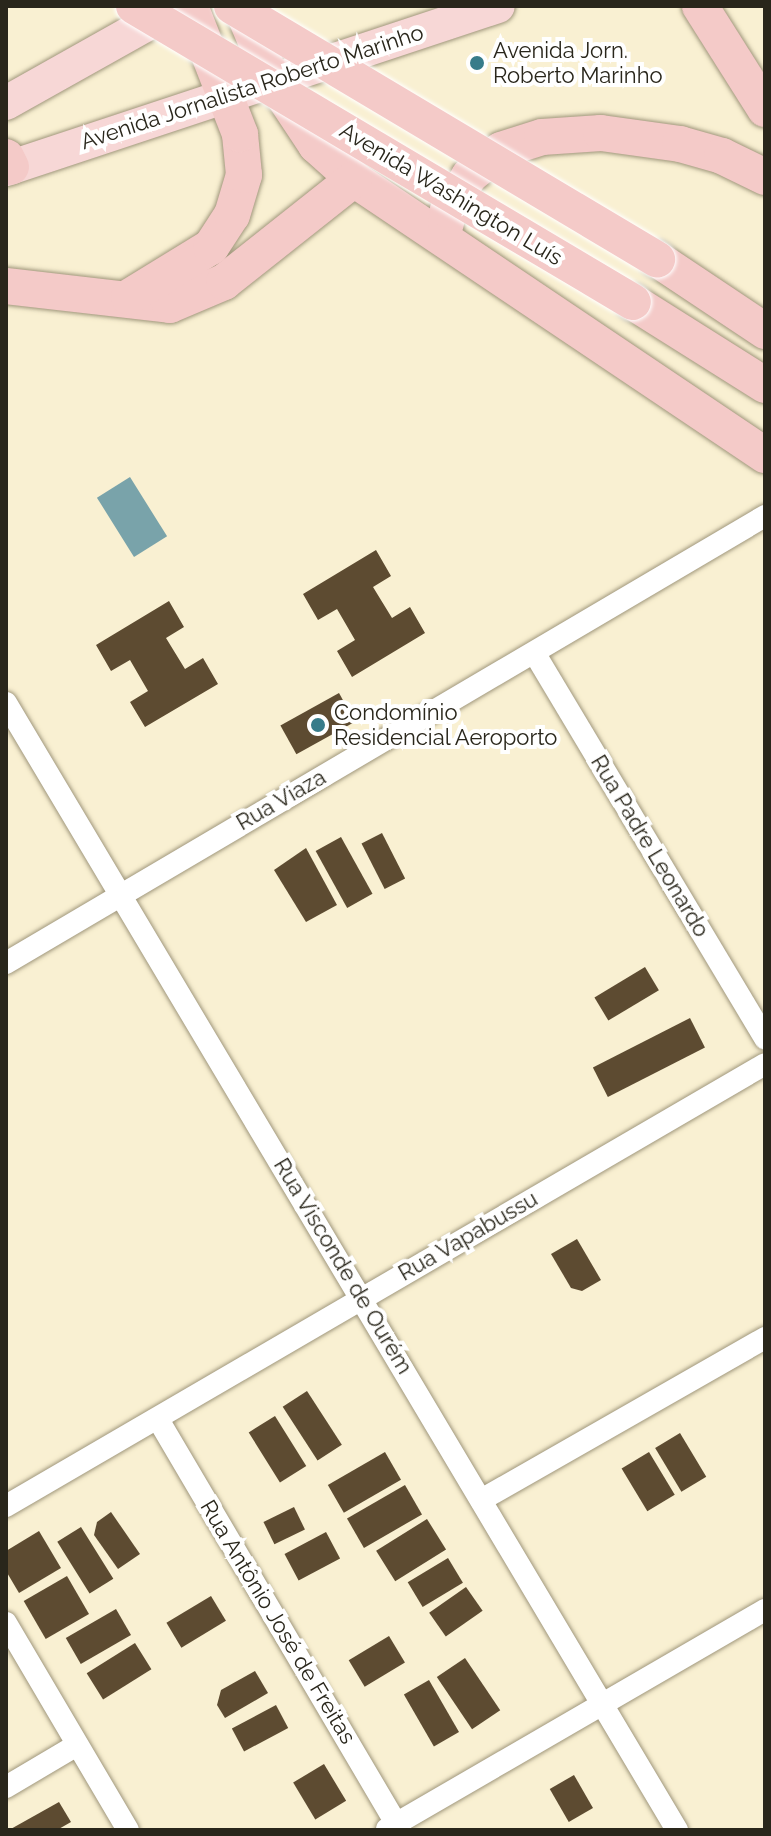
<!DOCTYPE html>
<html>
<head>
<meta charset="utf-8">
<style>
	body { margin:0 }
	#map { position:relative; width:771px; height:1836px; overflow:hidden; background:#f9f0d2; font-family:Raleway,sans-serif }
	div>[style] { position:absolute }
	.water>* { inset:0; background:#79a3aa; transform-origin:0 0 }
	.building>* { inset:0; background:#5d4b31; transform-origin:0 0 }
	.roads { filter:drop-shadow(0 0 2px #a0977c) drop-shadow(0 0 2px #a0977c) }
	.minor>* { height:22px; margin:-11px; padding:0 11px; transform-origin:11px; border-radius:11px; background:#fff }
	.primary>* { height:34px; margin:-17px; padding:0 17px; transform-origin:17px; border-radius:17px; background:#f7d7d6 }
	.trunk>* { height:36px; margin:-18px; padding:0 18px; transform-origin:18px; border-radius:18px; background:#f4cac8 }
	.bridges { filter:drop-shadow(0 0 2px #fff) drop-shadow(0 0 2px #fff) }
	.trunk-bridge>* { height:36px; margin:-18px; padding:0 18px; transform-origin:18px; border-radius:18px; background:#f4cac8 }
	.dots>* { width:22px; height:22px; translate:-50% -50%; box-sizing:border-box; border:4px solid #fff; border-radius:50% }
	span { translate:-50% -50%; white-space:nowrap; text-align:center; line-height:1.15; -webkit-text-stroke:8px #fff; paint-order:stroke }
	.poi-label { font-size:22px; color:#29261b }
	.left { translate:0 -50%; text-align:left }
	.street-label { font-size:22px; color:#29261b }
	.frame { position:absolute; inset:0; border:8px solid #29261b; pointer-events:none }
</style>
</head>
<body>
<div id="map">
	<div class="water">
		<div style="left:130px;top:477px;width:70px;height:39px;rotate:58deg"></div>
	</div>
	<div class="building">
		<div style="clip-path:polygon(376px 550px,391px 576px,373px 587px,392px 618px,410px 607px,425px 633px,352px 677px,337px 651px,355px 640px,337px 609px,318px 620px,303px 594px)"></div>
		<div style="clip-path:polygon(169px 601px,184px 627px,166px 638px,185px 669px,203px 658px,218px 684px,145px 727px,130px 702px,148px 691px,130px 660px,111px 671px,96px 645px)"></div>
		<div style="left:339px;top:693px;width:33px;height:67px;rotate:61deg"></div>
		<div style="left:382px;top:833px;width:51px;height:23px;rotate:63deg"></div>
		<div style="left:341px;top:837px;width:65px;height:29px;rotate:61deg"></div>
		<div style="clip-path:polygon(306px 848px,337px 905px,306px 922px,274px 870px)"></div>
		<div style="left:645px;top:967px;width:27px;height:59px;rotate:59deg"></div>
		<div style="left:690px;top:1018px;width:33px;height:109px;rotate:63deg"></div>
		<div style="clip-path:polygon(577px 1239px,601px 1280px,582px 1291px,571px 1288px,551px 1254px)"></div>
		<div style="left:307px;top:1391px;width:64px;height:29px;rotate:57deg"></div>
		<div style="left:275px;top:1416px;width:59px;height:31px;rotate:58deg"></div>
		<div style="left:680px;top:1433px;width:51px;height:29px;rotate:59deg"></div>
		<div style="left:385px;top:1452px;width:32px;height:66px;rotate:60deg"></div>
		<div style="left:649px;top:1452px;width:50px;height:32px;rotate:59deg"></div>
		<div style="left:405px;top:1485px;width:34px;height:67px;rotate:60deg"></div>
		<div style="left:294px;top:1507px;width:25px;height:34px;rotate:64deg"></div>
		<div style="clip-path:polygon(111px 1512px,140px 1554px,118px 1569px,94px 1535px,97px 1522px)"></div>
		<div style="left:427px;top:1519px;width:36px;height:60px;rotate:58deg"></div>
		<div style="left:81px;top:1527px;width:61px;height:28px;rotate:58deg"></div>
		<div style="clip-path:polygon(39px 1531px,61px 1568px,19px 1593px,6px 1571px,6px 1551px)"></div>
		<div style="left:326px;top:1532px;width:30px;height:47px;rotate:62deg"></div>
		<div style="left:448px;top:1558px;width:29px;height:47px;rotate:59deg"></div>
		<div style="left:67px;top:1576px;width:44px;height:50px;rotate:60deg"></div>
		<div style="left:466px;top:1587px;width:29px;height:45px;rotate:55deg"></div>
		<div style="left:211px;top:1596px;width:29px;height:52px;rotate:59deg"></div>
		<div style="left:116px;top:1609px;width:30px;height:58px;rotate:60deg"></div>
		<div style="left:389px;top:1636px;width:31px;height:47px;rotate:59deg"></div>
		<div style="left:135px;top:1643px;width:31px;height:57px;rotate:58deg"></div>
		<div style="left:465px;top:1658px;width:63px;height:34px;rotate:56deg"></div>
		<div style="clip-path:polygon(255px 1671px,268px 1693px,225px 1718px,217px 1705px,221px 1690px)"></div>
		<div style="left:429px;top:1680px;width:60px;height:29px;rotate:60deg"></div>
		<div style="left:276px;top:1705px;width:26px;height:50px;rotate:62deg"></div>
		<div style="left:324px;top:1764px;width:43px;height:36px;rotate:59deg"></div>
		<div style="left:574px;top:1775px;width:38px;height:28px;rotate:60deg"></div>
		<div style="clip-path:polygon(59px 1802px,71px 1822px,57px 1830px,9px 1830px)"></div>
	</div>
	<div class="roads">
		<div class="minor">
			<div style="left:535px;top:654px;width:448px;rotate:59.1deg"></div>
			<div style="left:6px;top:703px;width:1312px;rotate:59.23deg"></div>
			<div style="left:6px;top:963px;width:881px;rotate:-30.5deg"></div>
			<div style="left:159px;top:1421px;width:467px;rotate:59.5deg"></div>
			<div style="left:481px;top:1500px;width:327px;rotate:-29.7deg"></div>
			<div style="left:6px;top:1506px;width:878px;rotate:-30.21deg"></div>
			<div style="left:6px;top:1623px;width:240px;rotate:59.5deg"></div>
			<div style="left:6px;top:1787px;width:82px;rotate:-30.6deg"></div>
			<div style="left:387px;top:1829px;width:437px;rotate:-30.1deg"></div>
		</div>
		<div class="primary">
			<div style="left:6px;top:103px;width:198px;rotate:-29.3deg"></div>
			<div style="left:6px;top:169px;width:518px;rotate:-18.33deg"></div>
		</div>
		<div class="trunk">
			<div style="left:241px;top:6px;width:77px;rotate:67.1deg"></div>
			<div style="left:271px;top:77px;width:82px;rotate:56.5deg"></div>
			<div style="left:316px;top:145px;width:51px;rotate:41.8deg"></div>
			<div style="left:354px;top:179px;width:495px;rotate:33.9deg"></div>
			<div style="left:700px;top:6px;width:122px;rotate:57.7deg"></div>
			<div style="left:6px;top:157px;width:11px;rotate:63deg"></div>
			<div style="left:446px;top:223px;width:13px;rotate:-81deg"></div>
			<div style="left:448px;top:210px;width:40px;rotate:-58deg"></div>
			<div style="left:469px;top:176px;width:41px;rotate:-39.1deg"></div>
			<div style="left:501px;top:150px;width:43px;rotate:-17.6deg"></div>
			<div style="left:542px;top:137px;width:59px;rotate:-3.9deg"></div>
			<div style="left:601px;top:133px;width:80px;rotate:7.9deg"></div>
			<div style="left:680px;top:144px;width:44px;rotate:15.9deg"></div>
			<div style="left:722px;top:156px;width:48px;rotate:26deg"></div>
			<div style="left:657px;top:259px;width:130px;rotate:33.7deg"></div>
			<div style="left:6px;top:286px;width:165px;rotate:6.6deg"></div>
			<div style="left:170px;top:305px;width:59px;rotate:-23.1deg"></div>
			<div style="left:224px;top:282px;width:166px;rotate:-38.4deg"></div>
			<div style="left:129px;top:297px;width:96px;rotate:-31.4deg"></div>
			<div style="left:211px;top:247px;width:38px;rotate:-57deg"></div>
			<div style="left:232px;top:215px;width:42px;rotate:-73.3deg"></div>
			<div style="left:244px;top:175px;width:41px;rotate:-95.6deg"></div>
			<div style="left:240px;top:134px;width:137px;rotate:-111.3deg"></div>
			<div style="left:633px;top:302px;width:156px;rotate:32.2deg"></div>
		</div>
	</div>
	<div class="bridges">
		<div class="trunk-bridge">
			<div style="left:134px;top:6px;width:580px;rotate:30.68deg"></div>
			<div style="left:232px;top:6px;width:495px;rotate:30.8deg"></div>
		</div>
	</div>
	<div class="dots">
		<div style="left:477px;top:63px;background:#377c8a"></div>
		<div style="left:318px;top:725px;background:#377c8a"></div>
	</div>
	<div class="poi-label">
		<span class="left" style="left:493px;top:63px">Avenida Jorn.<br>Roberto Marinho</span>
		<span class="left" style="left:334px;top:725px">Condomínio<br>Residencial Aeroporto</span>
	</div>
	<div class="street-label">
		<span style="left:252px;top:87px;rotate:-18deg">Avenida Jornalista Roberto Marinho</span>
		<span style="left:451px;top:194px;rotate:31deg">Avenida Washington Luís</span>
		<span style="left:281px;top:800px;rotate:-30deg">Rua Viaza</span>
		<span style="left:650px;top:846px;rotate:59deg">Rua Padre Leonardo</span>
		<span style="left:468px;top:1236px;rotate:-30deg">Rua Vapabussu</span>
		<span style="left:343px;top:1266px;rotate:59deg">Rua Visconde de Ourém</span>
		<span style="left:278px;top:1622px;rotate:59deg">Rua Antônio José de Freitas</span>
	</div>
	<div class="frame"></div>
</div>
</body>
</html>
